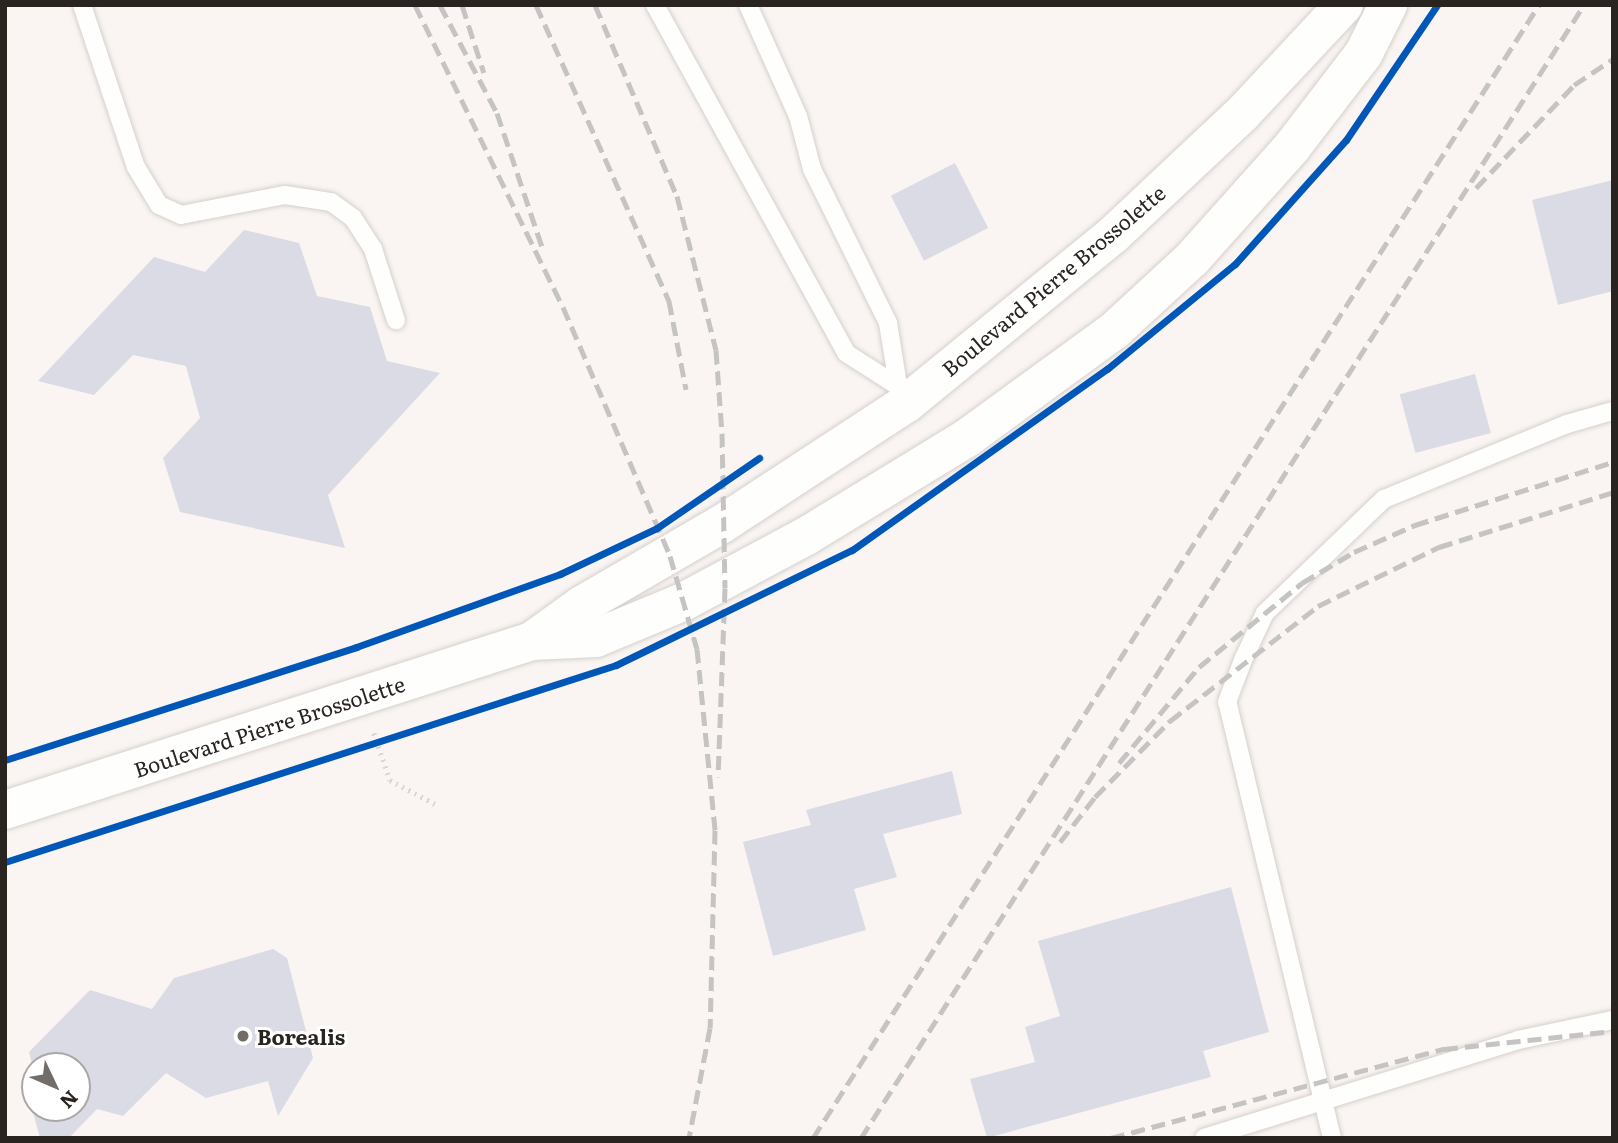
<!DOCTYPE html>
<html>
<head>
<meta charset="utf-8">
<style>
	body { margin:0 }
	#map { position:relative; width:1618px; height:1143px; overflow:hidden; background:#faf5f2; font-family:Literata,serif }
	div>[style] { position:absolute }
	.building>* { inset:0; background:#dadbe5; transform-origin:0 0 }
	.path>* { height:4.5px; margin-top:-2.25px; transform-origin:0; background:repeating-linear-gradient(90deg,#d8d6d6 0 2px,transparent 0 7px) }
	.roads { filter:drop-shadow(0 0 2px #d5d0cc) drop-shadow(0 0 2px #d5d0cc) }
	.lane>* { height:18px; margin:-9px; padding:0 9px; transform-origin:9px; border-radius:9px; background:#fefefd }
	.secondary>* { height:38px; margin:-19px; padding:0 19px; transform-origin:19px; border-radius:19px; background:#fefefd }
	.rail>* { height:5px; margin-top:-2.5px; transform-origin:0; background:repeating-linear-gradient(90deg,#c5c4c2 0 14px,transparent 0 21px) }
	.cycleway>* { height:7px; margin:-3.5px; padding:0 3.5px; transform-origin:3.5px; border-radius:3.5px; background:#0057b8 }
	.dots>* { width:19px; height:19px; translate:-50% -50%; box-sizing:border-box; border:4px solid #fff; border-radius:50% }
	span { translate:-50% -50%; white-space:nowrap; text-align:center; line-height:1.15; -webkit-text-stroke:6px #fff; paint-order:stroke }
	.street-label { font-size:21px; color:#2a2420 }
	.poi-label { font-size:21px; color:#2a2420; font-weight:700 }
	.left { translate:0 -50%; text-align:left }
	.frame { position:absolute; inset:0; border:7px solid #2a2420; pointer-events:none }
	.north { position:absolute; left:21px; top:1052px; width:70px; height:70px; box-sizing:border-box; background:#fff; border:2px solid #aaa7a6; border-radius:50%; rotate:134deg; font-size:19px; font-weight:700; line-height:28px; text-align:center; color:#2a2420 }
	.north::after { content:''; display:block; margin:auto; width:24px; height:32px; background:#736d6a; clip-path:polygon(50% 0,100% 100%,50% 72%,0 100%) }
</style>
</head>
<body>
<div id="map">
	<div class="building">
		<div style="left:955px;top:163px;width:73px;height:72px;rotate:63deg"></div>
		<div style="clip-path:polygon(1613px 180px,1613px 291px,1558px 305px,1532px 200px)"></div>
		<div style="clip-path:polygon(244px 230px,299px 243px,317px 296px,370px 307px,387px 361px,440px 373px,328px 495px,345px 548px,180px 512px,163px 458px,200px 418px,186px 366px,133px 355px,94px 395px,38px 381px,154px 257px,205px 272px)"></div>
		<div style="left:1475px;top:374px;width:61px;height:78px;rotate:75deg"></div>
		<div style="clip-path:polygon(952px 771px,962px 814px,883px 834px,897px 877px,854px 889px,866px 930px,773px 956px,743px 842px,811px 825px,806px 810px)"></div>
		<div style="clip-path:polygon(1231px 887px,1269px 1032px,1203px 1051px,1211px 1077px,987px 1138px,970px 1079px,1035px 1062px,1025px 1027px,1060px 1016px,1038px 941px)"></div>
		<div style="clip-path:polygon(273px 949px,287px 958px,313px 1058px,278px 1116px,268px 1081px,206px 1098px,166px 1073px,123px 1116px,97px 1109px,69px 1138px,40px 1138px,31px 1105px,35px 1098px,35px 1108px,77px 1108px,77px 1066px,35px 1066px,35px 1076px,29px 1052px,90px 990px,152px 1009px,174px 978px)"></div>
	</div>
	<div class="path">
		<div style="left:374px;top:733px;width:50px;rotate:71.2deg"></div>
		<div style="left:390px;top:780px;width:55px;rotate:28deg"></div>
		<div style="left:5px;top:760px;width:369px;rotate:-17.8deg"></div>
		<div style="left:356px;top:647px;width:199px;rotate:-19.7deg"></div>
	</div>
	<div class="roads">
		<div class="lane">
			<div style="left:82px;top:5px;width:171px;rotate:71.6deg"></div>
			<div style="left:136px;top:167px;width:44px;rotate:58.8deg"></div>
			<div style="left:159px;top:205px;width:24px;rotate:24deg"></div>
			<div style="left:181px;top:215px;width:106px;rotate:-10.9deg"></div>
			<div style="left:285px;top:195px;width:47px;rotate:8.7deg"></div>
			<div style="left:331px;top:202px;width:27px;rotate:36deg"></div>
			<div style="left:353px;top:218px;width:37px;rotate:57deg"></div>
			<div style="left:373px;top:249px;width:75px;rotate:72.1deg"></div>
			<div style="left:655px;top:5px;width:397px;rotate:61.2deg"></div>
			<div style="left:846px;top:353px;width:59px;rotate:32.6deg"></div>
			<div style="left:748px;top:5px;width:122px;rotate:65.8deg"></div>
			<div style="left:798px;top:116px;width:55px;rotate:75.2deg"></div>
			<div style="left:812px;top:169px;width:172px;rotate:63.7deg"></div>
			<div style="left:888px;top:323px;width:69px;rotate:80.8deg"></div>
			<div style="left:1204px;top:1138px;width:329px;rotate:-17.3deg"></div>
			<div style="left:1518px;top:1040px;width:97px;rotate:-11.9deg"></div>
			<div style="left:1332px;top:1138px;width:448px;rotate:-103.5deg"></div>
			<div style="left:1227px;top:702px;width:45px;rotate:-69.1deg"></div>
			<div style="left:1243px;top:660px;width:52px;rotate:-64.9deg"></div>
			<div style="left:1265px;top:613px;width:165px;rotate:-43.8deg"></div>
			<div style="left:1384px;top:499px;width:198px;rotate:-22.3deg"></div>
			<div style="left:1567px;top:424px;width:48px;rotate:-15.8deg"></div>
		</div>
		<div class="secondary">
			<div style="left:532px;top:641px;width:62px;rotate:-35.8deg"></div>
			<div style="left:582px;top:605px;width:162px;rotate:-30.1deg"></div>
			<div style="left:722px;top:524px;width:221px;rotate:-33.2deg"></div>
			<div style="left:907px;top:403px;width:266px;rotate:-39.2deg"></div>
			<div style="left:1113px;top:235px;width:177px;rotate:-43.2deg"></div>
			<div style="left:1242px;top:114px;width:149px;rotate:-46.9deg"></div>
			<div style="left:5px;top:810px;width:553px;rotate:-17.78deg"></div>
			<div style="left:532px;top:641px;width:64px;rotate:-2.7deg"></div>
			<div style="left:596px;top:638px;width:94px;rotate:-22.5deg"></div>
			<div style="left:683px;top:602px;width:142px;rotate:-28.2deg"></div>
			<div style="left:808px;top:535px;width:186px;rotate:-31.4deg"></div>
			<div style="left:967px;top:438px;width:183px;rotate:-36.1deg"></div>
			<div style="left:1115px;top:330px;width:105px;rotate:-42.7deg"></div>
			<div style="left:1192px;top:259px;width:150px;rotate:-48.2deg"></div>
			<div style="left:1292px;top:147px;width:118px;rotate:-52.5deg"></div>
			<div style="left:1364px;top:53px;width:54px;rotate:-63.4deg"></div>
		</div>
	</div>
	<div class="rail">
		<div style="left:415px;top:5px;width:336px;rotate:63.9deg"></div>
		<div style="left:563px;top:307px;width:271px;rotate:66.7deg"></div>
		<div style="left:670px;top:556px;width:97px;rotate:73.8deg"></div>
		<div style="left:697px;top:649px;width:182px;rotate:84.3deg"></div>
		<div style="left:715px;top:830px;width:198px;rotate:91.4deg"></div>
		<div style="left:710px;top:1028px;width:112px;rotate:100.8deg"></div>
		<div style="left:440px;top:5px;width:122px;rotate:62.2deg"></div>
		<div style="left:497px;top:113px;width:141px;rotate:71.4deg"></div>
		<div style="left:462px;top:5px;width:71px;rotate:72.1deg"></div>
		<div style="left:536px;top:5px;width:325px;rotate:65.8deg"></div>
		<div style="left:669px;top:301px;width:90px;rotate:79.1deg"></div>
		<div style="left:595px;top:5px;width:208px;rotate:66.8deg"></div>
		<div style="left:677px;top:196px;width:159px;rotate:75.8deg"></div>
		<div style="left:716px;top:350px;width:83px;rotate:85.9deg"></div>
		<div style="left:722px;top:433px;width:155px;rotate:88.9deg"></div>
		<div style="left:725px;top:588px;width:189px;rotate:92.1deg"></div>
		<div style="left:1476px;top:188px;width:142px;rotate:-46.4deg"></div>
		<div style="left:1574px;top:85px;width:47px;rotate:-33.7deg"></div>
		<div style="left:1119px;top:763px;width:125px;rotate:-50.2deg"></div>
		<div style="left:1199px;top:667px;width:133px;rotate:-39.2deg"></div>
		<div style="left:1302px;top:583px;width:61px;rotate:-30.8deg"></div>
		<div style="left:1354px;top:552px;width:67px;rotate:-23.9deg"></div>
		<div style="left:1415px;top:525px;width:208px;rotate:-17.7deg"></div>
		<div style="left:1060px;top:842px;width:57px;rotate:-52.1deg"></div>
		<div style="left:1095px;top:797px;width:107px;rotate:-45.4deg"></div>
		<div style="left:1170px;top:721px;width:187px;rotate:-37.8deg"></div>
		<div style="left:1318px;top:606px;width:135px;rotate:-26deg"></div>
		<div style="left:1439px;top:547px;width:182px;rotate:-17.5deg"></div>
		<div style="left:813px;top:1138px;width:1346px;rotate:-57.35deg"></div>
		<div style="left:861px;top:1138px;width:1344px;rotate:-57.46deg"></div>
		<div style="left:1111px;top:1138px;width:345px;rotate:-15deg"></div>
		<div style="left:1444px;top:1049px;width:170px;rotate:-6.1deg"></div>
	</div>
	<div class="cycleway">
		<div style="left:5px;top:760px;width:369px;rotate:-17.8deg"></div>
		<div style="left:356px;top:647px;width:217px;rotate:-19.7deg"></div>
		<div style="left:560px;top:574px;width:107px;rotate:-25.4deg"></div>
		<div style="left:657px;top:528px;width:124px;rotate:-34.5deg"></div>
		<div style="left:5px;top:862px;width:642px;rotate:-17.87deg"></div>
		<div style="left:616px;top:665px;width:263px;rotate:-26deg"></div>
		<div style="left:852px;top:550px;width:313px;rotate:-35.4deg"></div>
		<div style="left:1107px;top:369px;width:166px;rotate:-39.4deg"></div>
		<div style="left:1235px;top:264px;width:166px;rotate:-48.2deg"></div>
		<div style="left:1346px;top:140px;width:163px;rotate:-56deg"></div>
	</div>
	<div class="dots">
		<div style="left:243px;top:1036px;background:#736d6a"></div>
	</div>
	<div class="street-label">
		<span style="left:1053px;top:280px;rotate:-40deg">Boulevard Pierre Brossolette</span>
		<span style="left:269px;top:726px;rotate:-18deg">Boulevard Pierre Brossolette</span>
	</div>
	<div class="poi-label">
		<span class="left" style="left:257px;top:1036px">Borealis</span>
	</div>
	<div class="frame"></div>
	<div class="north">N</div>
</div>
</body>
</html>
